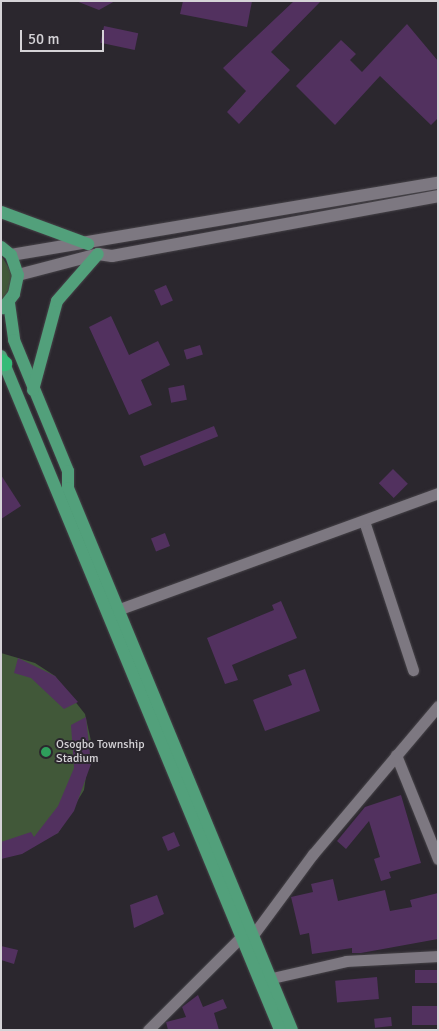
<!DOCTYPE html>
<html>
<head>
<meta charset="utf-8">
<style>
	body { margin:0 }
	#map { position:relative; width:439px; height:1031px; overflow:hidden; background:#2b272e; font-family:Signika,sans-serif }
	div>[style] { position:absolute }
	.green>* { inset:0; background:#415839 }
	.building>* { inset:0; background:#52315f; transform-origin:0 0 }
	.roads { filter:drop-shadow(0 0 1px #464348) drop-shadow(0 0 1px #464348) }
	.street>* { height:11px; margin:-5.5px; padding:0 5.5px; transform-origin:5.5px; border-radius:5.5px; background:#7d7881 }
	.secondary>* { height:12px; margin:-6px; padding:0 6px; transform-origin:6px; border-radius:6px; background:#7d7881 }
	.primary>* { height:12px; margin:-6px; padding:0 6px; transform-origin:6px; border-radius:6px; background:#52a07b }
	.highway>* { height:15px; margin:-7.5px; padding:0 7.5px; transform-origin:7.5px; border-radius:7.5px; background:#35bb77 }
	.dots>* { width:14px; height:14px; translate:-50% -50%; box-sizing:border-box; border:2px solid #2b272e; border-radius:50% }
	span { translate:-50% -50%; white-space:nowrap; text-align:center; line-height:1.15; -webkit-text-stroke:4px #2b272e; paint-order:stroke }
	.poi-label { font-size:12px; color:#d5d3d7 }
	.left { translate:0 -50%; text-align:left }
	.frame { position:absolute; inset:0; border:2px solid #d5d3d7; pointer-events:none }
	.scale { position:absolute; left:20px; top:30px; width:84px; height:22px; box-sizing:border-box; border:2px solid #d5d3d7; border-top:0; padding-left:6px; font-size:15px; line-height:18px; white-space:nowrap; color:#d5d3d7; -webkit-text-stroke:4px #2b272e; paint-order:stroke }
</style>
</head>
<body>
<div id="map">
	<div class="green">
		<div style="clip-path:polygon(1px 255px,12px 273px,10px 293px,1px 303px)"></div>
		<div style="clip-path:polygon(1px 653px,35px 663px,55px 676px,85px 714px,91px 741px,84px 790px,58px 833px,1px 859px)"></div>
	</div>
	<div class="building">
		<div style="clip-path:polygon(76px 1px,115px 1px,99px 10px)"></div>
		<div style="clip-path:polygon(183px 1px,252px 1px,247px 27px,180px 14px)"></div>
		<div style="clip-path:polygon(294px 1px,321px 1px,271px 52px,290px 70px,239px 124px,227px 112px,246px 91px,223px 68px)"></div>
		<div style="clip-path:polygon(407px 24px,438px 61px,438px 118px,431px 125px,380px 76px,335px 125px,296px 86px,341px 40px,356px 54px,350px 60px,362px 72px)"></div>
		<div style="left:104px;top:26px;width:35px;height:17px;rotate:12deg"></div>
		<div style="left:166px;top:285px;width:17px;height:13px;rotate:66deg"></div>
		<div style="clip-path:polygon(111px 316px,129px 355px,158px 341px,170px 365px,141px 380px,152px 405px,129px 415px,89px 327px)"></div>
		<div style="left:200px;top:345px;width:10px;height:17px;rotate:73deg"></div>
		<div style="left:184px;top:385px;width:15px;height:16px;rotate:79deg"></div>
		<div style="left:214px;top:426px;width:11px;height:80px;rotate:68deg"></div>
		<div style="left:393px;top:469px;width:21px;height:20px;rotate:45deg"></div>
		<div style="clip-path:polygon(1px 475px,21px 506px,1px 519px)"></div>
		<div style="left:165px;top:533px;width:14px;height:15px;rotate:69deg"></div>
		<div style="clip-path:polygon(281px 601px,297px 638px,232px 665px,238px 680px,225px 684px,207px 638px,274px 610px,272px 605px)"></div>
		<div style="clip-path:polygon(18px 658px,55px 676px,78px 702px,64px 709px,31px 678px,14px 673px)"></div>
		<div style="clip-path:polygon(305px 669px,320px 711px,265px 731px,253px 700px,292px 685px,288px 675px)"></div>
		<div style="clip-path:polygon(86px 717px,91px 764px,74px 811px,58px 833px,22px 854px,1px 859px,1px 842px,31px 832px,34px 837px,58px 806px,74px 768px,71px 725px)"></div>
		<div style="clip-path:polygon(401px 795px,421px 863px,389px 872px,391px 878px,381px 881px,374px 859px,380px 857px,369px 821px,346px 849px,337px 841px,365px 807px)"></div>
		<div style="left:174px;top:832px;width:15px;height:13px;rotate:67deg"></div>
		<div style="clip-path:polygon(333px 879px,338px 901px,385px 890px,390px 911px,412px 907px,410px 900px,438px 893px,438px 939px,361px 953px,352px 953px,352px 948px,312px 954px,309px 933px,300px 935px,291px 897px,313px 892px,311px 884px)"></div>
		<div style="clip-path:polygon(157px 895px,164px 914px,134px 928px,130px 905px)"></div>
		<div style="clip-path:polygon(1px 946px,18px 950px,14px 964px,1px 960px)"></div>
		<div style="left:415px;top:970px;width:23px;height:13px"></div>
		<div style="left:377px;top:977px;width:22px;height:42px;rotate:85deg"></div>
		<div style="clip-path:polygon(198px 995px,203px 1007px,223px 999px,227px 1008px,214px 1013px,219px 1030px,168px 1030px,166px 1022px,186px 1017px,182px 1007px)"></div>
		<div style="left:412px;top:1006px;width:26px;height:19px"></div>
		<div style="left:391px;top:1017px;width:9px;height:17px;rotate:84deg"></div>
	</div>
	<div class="roads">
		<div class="street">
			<div style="left:364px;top:521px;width:157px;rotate:71.8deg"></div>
			<div style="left:117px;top:610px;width:342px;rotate:-20deg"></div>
			<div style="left:396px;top:755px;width:112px;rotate:68deg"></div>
			<div style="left:253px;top:935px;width:101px;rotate:-53.5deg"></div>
			<div style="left:313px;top:854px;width:194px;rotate:-49.8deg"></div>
			<div style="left:272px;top:978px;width:76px;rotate:-12.9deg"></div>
			<div style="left:346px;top:961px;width:92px;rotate:-3.1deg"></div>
			<div style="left:148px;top:1030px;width:134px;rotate:-45deg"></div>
		</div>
		<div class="secondary">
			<div style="left:11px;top:255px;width:433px;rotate:-9.6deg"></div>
			<div style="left:18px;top:275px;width:83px;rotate:-14.7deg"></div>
			<div style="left:98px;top:254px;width:14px;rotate:8deg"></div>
			<div style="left:112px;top:256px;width:331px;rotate:-10.4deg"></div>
		</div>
		<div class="primary">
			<div style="left:1px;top:212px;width:93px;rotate:20.2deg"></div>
			<div style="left:1px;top:247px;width:13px;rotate:39deg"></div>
			<div style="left:11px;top:255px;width:21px;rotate:71deg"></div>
			<div style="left:18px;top:275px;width:19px;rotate:102deg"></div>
			<div style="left:14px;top:294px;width:18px;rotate:128deg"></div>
			<div style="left:9px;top:303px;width:37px;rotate:82deg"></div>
			<div style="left:14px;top:340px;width:142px;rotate:67.6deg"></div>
			<div style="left:68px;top:471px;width:17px;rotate:90deg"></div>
			<div style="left:68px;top:488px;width:586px;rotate:67.55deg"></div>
			<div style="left:1px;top:356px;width:729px;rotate:67.51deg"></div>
			<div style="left:33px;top:390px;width:92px;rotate:-74.9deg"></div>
			<div style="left:57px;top:301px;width:62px;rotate:-48.9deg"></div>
		</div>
		<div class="highway">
			<div style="left:1px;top:361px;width:4px;rotate:34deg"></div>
		</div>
	</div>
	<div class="dots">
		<div style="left:46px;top:752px;background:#2e9e5b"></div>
	</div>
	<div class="poi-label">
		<span class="left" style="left:56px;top:752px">Osogbo Township<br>Stadium</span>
	</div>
	<div class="frame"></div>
	<div class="scale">50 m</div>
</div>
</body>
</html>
